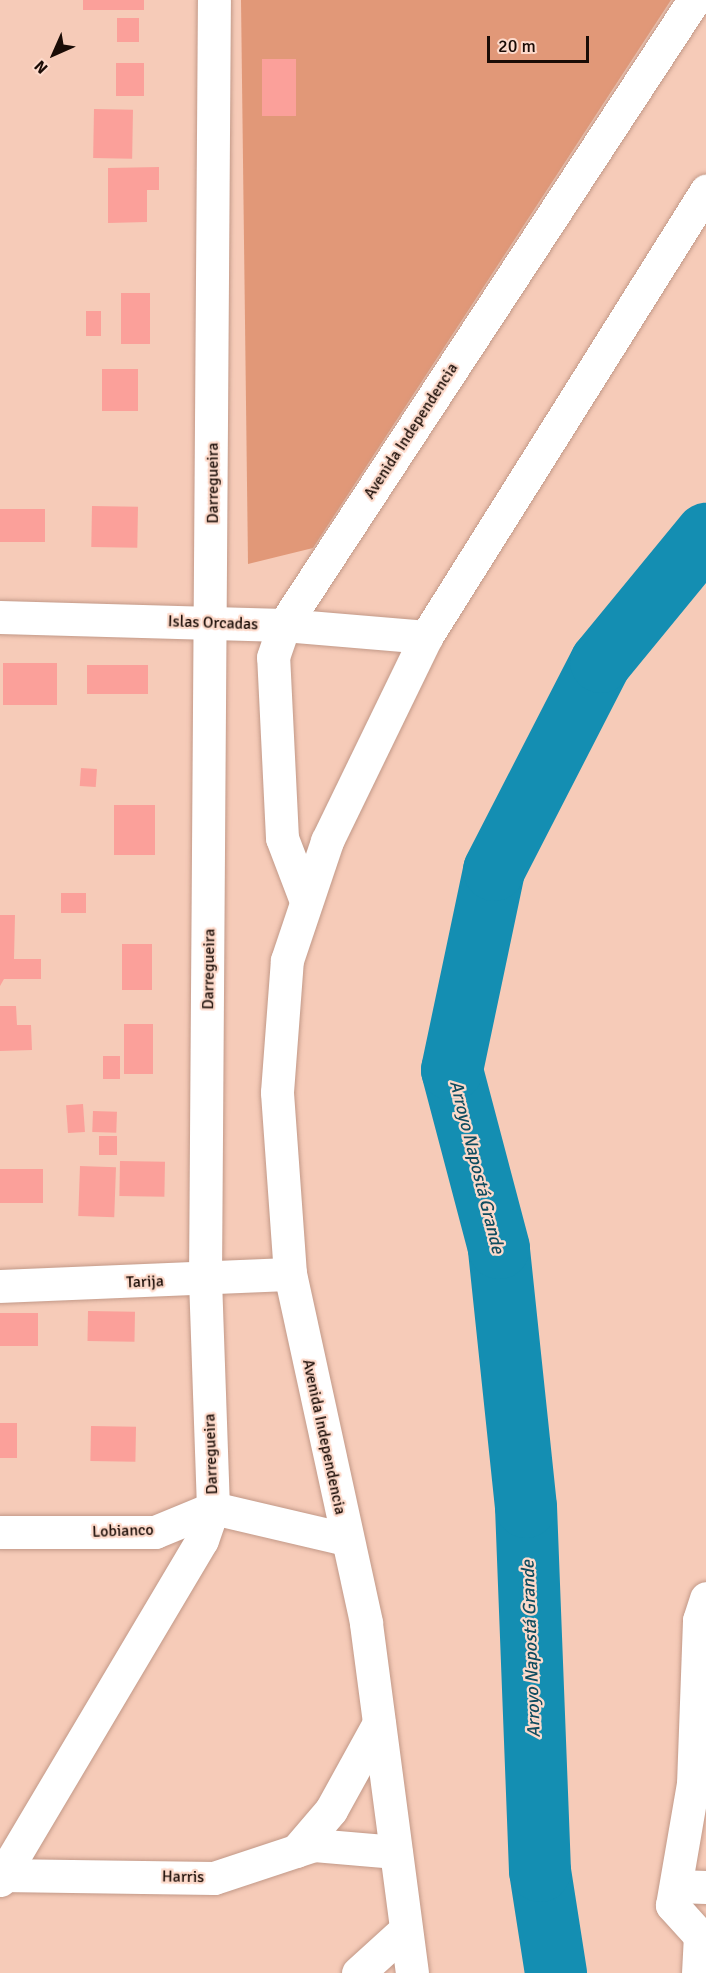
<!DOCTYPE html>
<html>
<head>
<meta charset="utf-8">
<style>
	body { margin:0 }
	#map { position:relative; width:706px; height:1973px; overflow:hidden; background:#f6cbb8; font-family:Signika,sans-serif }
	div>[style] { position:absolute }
	.green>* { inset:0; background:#e19878 }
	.river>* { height:62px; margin:-31px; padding:0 31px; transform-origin:31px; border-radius:31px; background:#148eb2 }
	.building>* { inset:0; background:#fba09a; transform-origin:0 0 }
	.roads { filter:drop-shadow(0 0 2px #c29988) drop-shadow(0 0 2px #c29988) }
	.minor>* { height:33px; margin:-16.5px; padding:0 16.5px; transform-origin:16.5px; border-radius:16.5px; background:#fff }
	span { translate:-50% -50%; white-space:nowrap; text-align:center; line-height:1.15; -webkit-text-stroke:4.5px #fddacb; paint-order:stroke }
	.street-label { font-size:16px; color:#1a0c06 }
	.water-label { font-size:18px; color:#0f4c5f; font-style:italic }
	.north { position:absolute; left:24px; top:24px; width:60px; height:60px; -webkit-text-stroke:4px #fddacb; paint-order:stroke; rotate:225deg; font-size:16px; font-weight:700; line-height:24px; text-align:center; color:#1a0c06 }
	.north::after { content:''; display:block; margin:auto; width:21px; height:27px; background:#1a0c06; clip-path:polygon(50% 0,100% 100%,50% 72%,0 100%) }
	.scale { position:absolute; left:487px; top:36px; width:102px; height:27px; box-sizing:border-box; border:3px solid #1a0c06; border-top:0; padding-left:8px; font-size:18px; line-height:21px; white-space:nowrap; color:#1a0c06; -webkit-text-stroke:4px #fddacb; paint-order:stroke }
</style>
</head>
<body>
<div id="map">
	<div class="green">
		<div style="clip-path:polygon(241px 0,671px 0,313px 548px,248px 564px)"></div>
	</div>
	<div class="river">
		<div style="left:556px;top:1973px;width:103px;rotate:-98.9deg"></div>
		<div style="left:540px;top:1871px;width:364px;rotate:-92.2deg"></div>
		<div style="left:526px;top:1507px;width:260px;rotate:-96deg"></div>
		<div style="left:499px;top:1248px;width:184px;rotate:-104.8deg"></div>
		<div style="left:452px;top:1070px;width:204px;rotate:-78.1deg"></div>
		<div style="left:494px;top:870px;width:234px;rotate:-62.8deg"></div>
		<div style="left:601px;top:662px;width:166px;rotate:-50.6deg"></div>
	</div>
	<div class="building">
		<div style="left:83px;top:0;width:61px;height:10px"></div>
		<div style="left:117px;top:18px;width:22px;height:24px"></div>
		<div style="left:262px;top:59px;width:34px;height:57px"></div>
		<div style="left:116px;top:63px;width:28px;height:33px"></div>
		<div style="left:94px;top:109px;width:39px;height:49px;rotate:1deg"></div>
		<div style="clip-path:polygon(159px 167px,159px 190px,147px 190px,147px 222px,108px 223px,108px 168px)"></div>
		<div style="left:121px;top:293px;width:29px;height:51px"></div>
		<div style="left:86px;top:311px;width:15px;height:25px"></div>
		<div style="left:102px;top:369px;width:36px;height:42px"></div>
		<div style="left:92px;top:506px;width:46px;height:41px;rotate:1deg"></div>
		<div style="left:0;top:509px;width:45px;height:33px"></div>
		<div style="left:3px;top:663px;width:54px;height:42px"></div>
		<div style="left:87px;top:665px;width:61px;height:29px"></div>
		<div style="left:81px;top:768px;width:16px;height:18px;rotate:4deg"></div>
		<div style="left:114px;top:805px;width:41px;height:50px"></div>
		<div style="left:61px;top:893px;width:25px;height:20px"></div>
		<div style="clip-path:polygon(0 915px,15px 915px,14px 959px,41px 959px,41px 979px,4px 979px,0 986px)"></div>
		<div style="left:122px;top:944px;width:30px;height:46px"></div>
		<div style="clip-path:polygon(0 1006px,16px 1006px,17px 1025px,31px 1025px,32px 1050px,0 1051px)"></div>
		<div style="left:124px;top:1024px;width:29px;height:50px"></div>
		<div style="left:103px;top:1056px;width:17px;height:23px"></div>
		<div style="left:83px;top:1104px;width:28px;height:17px;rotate:86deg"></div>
		<div style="left:93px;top:1111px;width:24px;height:21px;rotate:2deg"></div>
		<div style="left:99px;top:1136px;width:18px;height:19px"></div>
		<div style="left:120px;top:1161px;width:45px;height:35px;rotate:1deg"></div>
		<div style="left:80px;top:1166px;width:36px;height:50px;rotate:2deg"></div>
		<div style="left:0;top:1169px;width:43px;height:34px"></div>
		<div style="left:88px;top:1311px;width:47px;height:30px;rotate:1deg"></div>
		<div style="left:0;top:1313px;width:38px;height:33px"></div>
		<div style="left:0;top:1423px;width:17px;height:35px"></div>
		<div style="left:91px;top:1426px;width:45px;height:35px;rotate:1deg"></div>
	</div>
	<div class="roads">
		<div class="minor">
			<div style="left:0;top:617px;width:284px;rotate:1.6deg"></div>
			<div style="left:284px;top:625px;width:143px;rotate:4.8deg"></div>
			<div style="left:306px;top:901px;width:67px;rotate:-110.9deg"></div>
			<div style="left:282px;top:838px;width:181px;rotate:-92.8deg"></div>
			<div style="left:273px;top:657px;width:34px;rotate:-71deg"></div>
			<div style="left:284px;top:625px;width:747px;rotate:-56.74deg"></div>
			<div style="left:0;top:1286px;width:290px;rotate:-2.4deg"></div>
			<div style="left:0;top:1532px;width:155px"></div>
			<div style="left:155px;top:1532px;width:63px;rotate:-22.5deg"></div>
			<div style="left:213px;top:1508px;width:136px;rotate:13.2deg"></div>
			<div style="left:296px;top:1851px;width:54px;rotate:-49.5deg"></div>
			<div style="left:331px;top:1810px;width:99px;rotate:-61.1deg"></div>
			<div style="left:0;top:1875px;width:214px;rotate:0.8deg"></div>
			<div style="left:214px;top:1878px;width:105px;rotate:-18.3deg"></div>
			<div style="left:314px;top:1845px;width:82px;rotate:4.9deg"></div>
			<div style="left:0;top:1880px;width:395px;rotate:-59.3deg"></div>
			<div style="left:202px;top:1540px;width:34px;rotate:-71deg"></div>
			<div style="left:213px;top:1508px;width:228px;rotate:-92deg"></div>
			<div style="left:205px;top:1280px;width:1280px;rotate:-89.6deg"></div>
			<div style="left:676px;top:1886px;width:30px;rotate:2deg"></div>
			<div style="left:358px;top:1973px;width:61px;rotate:-42.3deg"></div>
			<div style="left:412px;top:1973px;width:354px;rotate:-97.5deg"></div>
			<div style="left:366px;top:1622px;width:356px;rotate:-102.3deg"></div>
			<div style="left:290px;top:1274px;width:182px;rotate:-94.1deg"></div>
			<div style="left:277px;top:1092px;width:132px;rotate:-85.7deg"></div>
			<div style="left:287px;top:960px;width:126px;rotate:-71.4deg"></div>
			<div style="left:327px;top:841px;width:227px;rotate:-64.1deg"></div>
			<div style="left:426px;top:637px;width:527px;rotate:-57.88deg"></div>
			<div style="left:698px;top:1973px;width:37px;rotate:-87deg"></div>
			<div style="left:700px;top:1936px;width:42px;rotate:-132.1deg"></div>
			<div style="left:672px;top:1905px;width:123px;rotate:-80.2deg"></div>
			<div style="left:693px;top:1784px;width:164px;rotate:-87.9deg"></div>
			<div style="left:699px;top:1620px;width:23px;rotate:-72deg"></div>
		</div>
	</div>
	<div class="street-label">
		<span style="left:411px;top:431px;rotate:-57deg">Avenida Independencia</span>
		<span style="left:213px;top:483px;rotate:-90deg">Darregueira</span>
		<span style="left:213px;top:623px;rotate:2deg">Islas Orcadas</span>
		<span style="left:209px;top:969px;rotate:-89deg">Darregueira</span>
		<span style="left:145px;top:1282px;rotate:-2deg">Tarija</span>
		<span style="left:324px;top:1437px;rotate:78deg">Avenida Independencia</span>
		<span style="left:211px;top:1454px;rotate:-92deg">Darregueira</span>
		<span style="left:123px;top:1531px;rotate:-2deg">Lobianco</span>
		<span style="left:183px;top:1877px;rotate:1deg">Harris</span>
	</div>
	<div class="water-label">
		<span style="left:477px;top:1167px;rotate:76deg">Arroyo Napostá Grande</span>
		<span style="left:531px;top:1649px;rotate:-92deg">Arroyo Napostá Grande</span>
	</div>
	<div class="north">N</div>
	<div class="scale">20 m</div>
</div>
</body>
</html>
